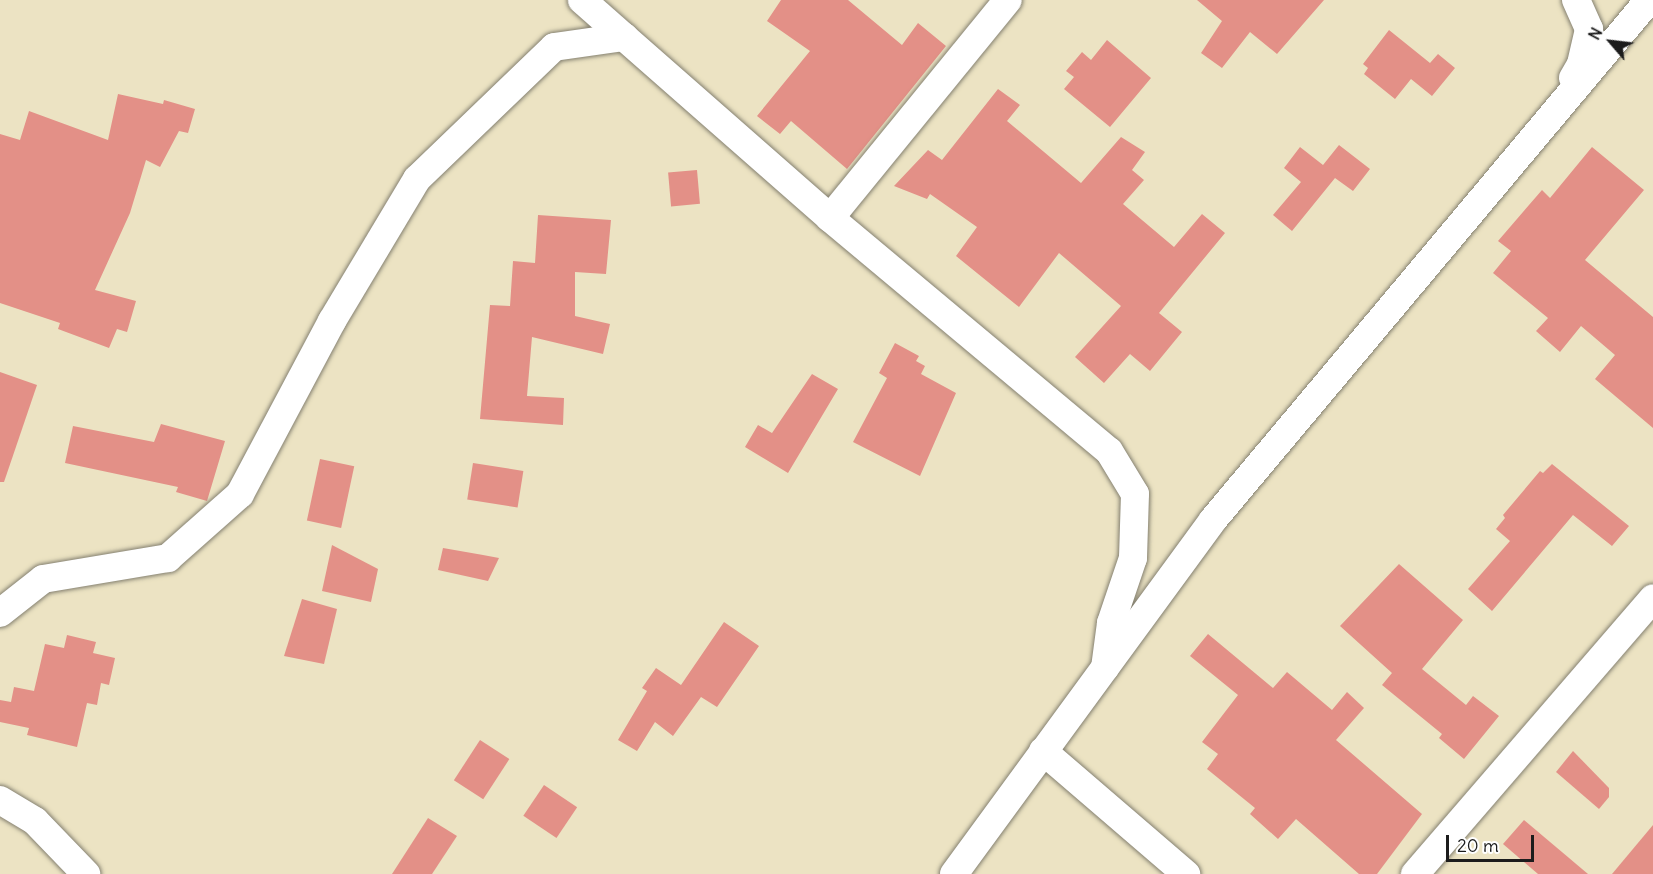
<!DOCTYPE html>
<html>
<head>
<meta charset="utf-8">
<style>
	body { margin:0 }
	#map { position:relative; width:1653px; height:874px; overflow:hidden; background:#ece3c3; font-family:Delius,sans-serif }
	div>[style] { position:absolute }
	.building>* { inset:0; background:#e39087; transform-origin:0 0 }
	.roads { filter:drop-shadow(0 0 2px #848070) drop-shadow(0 0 2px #848070) }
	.minor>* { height:28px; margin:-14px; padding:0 14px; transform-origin:14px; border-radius:14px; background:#fff }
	span { translate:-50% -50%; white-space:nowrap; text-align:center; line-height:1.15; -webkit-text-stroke:5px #fff; paint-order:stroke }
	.north { position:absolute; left:1581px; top:12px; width:60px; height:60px; -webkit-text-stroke:4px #fff; paint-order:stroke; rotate:298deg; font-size:16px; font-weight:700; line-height:24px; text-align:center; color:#1c1c1c }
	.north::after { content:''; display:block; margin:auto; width:21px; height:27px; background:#1c1c1c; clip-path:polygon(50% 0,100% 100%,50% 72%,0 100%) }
	.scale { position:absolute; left:1446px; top:835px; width:88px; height:27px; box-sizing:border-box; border:3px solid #1c1c1c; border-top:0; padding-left:8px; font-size:18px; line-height:21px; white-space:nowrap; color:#1c1c1c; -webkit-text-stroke:4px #fff; paint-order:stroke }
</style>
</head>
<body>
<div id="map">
	<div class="building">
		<div style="clip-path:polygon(781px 0,848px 0,902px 45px,918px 23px,946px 46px,847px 169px,791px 121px,780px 134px,757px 116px,810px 51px,767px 21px)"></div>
		<div style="clip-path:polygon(1197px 0,1324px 0,1277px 54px,1250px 32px,1222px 68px,1201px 53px,1222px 21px)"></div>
		<div style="clip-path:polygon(1389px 30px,1430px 63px,1438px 54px,1455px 68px,1432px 96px,1411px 79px,1395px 99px,1364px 74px,1368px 68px,1363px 64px)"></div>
		<div style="clip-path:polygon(1107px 40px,1151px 78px,1110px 127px,1064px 89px,1074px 77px,1066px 71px,1082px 52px,1091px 60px)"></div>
		<div style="clip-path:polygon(998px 89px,1020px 105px,1007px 121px,1081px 183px,1121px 137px,1145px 152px,1132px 170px,1144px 180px,1123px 204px,1174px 247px,1202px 214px,1225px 233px,1159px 313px,1182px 332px,1150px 371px,1130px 354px,1104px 383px,1075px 357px,1121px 306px,1059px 253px,1019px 307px,956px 256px,977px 227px,930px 194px,927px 199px,894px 186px,928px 150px,942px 160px)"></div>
		<div style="clip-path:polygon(118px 94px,163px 104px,164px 100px,195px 109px,188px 133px,179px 131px,160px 167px,146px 160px,130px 213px,95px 290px,136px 301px,127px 332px,117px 329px,109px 348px,58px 329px,60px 323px,0 303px,0 134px,20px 140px,29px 111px,108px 140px)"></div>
		<div style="clip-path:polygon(1339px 145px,1370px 169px,1353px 191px,1335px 178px,1292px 231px,1273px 215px,1301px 182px,1284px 168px,1300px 147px,1323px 165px)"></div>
		<div style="clip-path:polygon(1592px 147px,1644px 190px,1585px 260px,1653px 317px,1653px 428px,1595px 379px,1615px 355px,1581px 326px,1560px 352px,1536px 331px,1548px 318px,1493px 273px,1511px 251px,1498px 241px,1542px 190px,1550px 198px)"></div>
		<div style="left:697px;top:170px;width:34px;height:29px;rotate:85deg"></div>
		<div style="clip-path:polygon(538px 215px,611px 220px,606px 274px,575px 272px,575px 316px,610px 324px,603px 354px,532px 337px,527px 396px,564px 398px,563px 425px,480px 419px,490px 305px,510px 306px,513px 261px,535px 263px)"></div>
		<div style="clip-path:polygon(895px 343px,919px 356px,916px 361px,925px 366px,921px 374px,956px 393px,920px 476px,853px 442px,887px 378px,879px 373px)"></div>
		<div style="clip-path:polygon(0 372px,37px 385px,4px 482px,0 482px)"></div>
		<div style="clip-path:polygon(812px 374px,838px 389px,788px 473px,745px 447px,758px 425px,772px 433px)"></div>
		<div style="clip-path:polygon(161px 424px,225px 441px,207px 501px,176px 492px,178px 487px,65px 463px,73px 426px,154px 442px)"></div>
		<div style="left:320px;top:459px;width:35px;height:63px;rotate:12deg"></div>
		<div style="left:473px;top:463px;width:51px;height:37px;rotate:9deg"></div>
		<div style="clip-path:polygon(1552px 464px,1629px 526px,1612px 546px,1573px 515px,1492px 611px,1468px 589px,1510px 541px,1496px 529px,1505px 518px,1503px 515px,1540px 471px,1543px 473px)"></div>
		<div style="clip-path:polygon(332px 545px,378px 569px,371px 602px,322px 591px)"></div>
		<div style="clip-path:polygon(443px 548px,483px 555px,499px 558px,488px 581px,438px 570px)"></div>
		<div style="clip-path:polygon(1399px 564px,1463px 620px,1422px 669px,1466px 705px,1473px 696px,1499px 716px,1464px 759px,1439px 738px,1442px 734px,1382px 685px,1392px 673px,1340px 626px)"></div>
		<div style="clip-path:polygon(302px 599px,337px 609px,324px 664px,284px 656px)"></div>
		<div style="clip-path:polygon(724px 622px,759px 646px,717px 707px,701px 697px,673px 736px,655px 722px,637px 751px,618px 740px,647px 691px,642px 688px,656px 668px,681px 685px)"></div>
		<div style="clip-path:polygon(1208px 634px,1273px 688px,1287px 672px,1332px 710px,1347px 692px,1364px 708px,1336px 740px,1422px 814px,1377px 874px,1359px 874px,1296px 819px,1278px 839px,1250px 814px,1255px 808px,1207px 769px,1218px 754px,1202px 742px,1238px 695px,1190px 656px)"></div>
		<div style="clip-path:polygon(67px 635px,96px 642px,93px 653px,115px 658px,109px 685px,101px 683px,97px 705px,87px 703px,77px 747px,27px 735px,29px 728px,0 722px,0 700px,11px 702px,14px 687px,34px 691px,45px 644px,64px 648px)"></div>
		<div style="left:480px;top:740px;width:35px;height:48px;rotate:33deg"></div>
		<div style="clip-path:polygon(1573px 751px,1609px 788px,1609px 797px,1599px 809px,1556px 772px)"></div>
		<div style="left:544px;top:785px;width:40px;height:37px;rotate:34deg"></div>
		<div style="clip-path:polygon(428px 818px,457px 836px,432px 874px,392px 874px)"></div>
		<div style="clip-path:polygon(1524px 820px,1588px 874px,1538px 874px,1503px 844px)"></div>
		<div style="clip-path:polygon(1653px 825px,1653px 874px,1612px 874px)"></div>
	</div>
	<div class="roads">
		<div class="minor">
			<div style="left:582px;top:0;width:56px;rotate:41.4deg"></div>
			<div style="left:1573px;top:78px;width:16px;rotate:-60deg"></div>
			<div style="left:1581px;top:64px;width:36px;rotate:-77deg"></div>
			<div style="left:1589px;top:29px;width:32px;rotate:-114deg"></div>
			<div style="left:830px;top:218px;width:281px;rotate:-50.8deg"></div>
			<div style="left:0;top:613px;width:55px;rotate:-38.3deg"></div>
			<div style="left:43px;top:579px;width:127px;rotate:-9.5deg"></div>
			<div style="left:168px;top:558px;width:96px;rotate:-41.6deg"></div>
			<div style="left:240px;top:494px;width:196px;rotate:-62deg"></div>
			<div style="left:332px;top:321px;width:165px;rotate:-59.1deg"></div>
			<div style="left:417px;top:179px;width:190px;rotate:-43.9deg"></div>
			<div style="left:554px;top:47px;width:71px;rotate:-8.1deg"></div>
			<div style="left:624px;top:37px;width:274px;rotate:41.3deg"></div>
			<div style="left:830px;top:218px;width:363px;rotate:39.9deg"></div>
			<div style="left:1109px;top:451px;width:50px;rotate:58.8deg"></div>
			<div style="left:1135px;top:494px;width:64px;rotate:91.8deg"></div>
			<div style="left:1133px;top:558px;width:69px;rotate:108.7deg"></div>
			<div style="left:1111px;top:623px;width:45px;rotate:97.6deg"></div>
			<div style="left:1043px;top:751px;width:189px;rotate:40.7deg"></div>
			<div style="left:0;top:800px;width:41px;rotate:31deg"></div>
			<div style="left:35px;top:821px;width:74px;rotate:46.1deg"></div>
			<div style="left:954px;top:874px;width:439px;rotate:-53.8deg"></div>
			<div style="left:1213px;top:520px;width:679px;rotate:-50.02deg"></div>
			<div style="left:1415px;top:874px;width:364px;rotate:-49.2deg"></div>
		</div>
	</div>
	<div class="north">N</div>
	<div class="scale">20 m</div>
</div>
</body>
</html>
